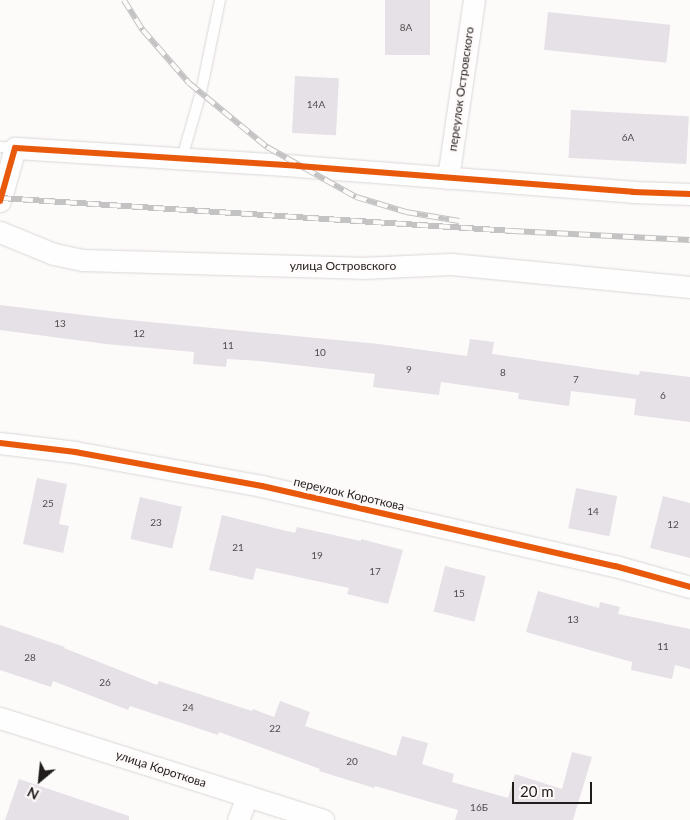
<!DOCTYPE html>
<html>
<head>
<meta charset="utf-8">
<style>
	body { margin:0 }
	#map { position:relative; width:690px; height:820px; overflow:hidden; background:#fdfbfa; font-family:Lato,sans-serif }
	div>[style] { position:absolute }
	.building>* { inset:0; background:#e5e1e7; transform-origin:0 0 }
	.roads { filter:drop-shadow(0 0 1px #dad7d6) drop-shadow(0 0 1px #dad7d6) }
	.lane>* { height:10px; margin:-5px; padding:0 5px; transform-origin:5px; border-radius:5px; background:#fffefe }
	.street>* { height:21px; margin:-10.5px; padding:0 10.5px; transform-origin:10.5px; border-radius:10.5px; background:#fffefe }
	.rail>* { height:5.5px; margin-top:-2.75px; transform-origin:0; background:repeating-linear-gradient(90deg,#fefaf9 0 11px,#c4c3c3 0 22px); box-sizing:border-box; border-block:1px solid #c4c3c3 }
	.cycleway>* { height:6px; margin:-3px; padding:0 3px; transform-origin:3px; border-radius:3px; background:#e8590c }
	span { translate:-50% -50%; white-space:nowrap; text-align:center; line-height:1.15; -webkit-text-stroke:5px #fefaf9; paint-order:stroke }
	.number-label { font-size:10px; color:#504d4e }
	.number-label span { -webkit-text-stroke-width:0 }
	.street-label { font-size:12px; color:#1f1c1b }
	.north { position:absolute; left:15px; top:755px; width:50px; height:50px; -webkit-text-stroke:4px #fefaf9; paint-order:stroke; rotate:208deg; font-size:14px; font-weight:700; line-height:20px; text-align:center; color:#1f1c1b }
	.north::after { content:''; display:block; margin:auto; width:18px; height:22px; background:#1f1c1b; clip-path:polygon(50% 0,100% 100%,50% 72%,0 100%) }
	.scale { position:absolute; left:512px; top:782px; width:80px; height:22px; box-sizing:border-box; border:2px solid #1f1c1b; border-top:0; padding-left:6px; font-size:15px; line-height:18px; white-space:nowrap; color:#1f1c1b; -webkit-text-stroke:4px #fefaf9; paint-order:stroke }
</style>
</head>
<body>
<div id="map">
	<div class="building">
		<div style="left:385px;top:0;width:45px;height:55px"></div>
		<div style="left:548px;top:12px;width:123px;height:38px;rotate:6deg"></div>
		<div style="left:295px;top:76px;width:44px;height:57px;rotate:3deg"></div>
		<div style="left:571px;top:110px;width:118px;height:48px;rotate:3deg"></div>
		<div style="clip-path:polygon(0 305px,109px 318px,379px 344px,467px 356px,470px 339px,494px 342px,492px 354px,639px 375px,640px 371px,690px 377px,690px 422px,634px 415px,636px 399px,571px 391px,569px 406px,518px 399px,519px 393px,441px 382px,439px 395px,373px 387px,375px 374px,259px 361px,227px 359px,226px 367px,193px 364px,194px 352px,106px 344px,0 330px)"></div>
		<div style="clip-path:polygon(37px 478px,67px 484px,59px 524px,69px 526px,63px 553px,23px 544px)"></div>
		<div style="left:576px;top:488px;width:42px;height:41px;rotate:11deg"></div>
		<div style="clip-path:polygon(663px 496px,690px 503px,690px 558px,650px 548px)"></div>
		<div style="left:140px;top:497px;width:43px;height:43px;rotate:13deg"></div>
		<div style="clip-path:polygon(222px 515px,295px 533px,297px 527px,361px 541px,361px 539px,403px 550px,388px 604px,347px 594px,349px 588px,256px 568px,253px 580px,209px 570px)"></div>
		<div style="left:445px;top:566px;width:42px;height:47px;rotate:14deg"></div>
		<div style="clip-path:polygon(538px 591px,599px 608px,600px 602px,620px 607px,618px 614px,690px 629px,690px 669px,675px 665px,672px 679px,631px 670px,632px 662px,526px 632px)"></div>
		<div style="clip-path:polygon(0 625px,65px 647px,64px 648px,157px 685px,159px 681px,252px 711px,253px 709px,274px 717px,280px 701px,310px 712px,305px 726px,396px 756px,402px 736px,428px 743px,422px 764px,454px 774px,452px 782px,508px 798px,515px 774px,562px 789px,572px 752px,592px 757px,573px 820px,455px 820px,458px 810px,375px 786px,374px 788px,319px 771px,320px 769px,219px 732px,218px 735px,130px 706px,128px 710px,53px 681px,51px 687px,0 670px)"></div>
		<div style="clip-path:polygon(19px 779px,129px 816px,129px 820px,5px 820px)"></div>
	</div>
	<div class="roads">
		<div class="lane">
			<div style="left:0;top:147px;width:15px;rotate:4deg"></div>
			<div style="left:182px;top:158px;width:69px;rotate:-73.9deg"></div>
			<div style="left:201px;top:92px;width:94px;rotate:-78.3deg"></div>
		</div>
		<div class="street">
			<div style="left:448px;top:178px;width:180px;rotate:-81.7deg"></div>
			<div style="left:0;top:201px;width:55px;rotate:-74.2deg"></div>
			<div style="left:15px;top:148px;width:284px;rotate:3.6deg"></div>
			<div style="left:298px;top:166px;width:336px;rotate:4.4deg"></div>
			<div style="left:633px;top:192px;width:57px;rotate:2deg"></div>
			<div style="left:0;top:232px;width:58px;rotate:22.2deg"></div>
			<div style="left:54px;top:254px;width:29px;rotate:12deg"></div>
			<div style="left:82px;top:260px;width:279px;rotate:1.6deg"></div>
			<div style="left:361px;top:268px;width:90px;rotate:-2.5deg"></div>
			<div style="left:451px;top:264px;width:240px;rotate:5.5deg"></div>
			<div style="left:0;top:443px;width:76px;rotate:6.8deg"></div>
			<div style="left:75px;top:452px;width:190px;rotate:10.3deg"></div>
			<div style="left:262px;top:486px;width:362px;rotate:12.8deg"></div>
			<div style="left:615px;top:566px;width:78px;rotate:15.6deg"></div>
			<div style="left:0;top:718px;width:339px;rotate:17.5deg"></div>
			<div style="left:238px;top:820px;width:26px;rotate:-69deg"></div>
		</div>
	</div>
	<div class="rail">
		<div style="left:124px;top:0;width:36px;rotate:58deg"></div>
		<div style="left:143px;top:30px;width:70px;rotate:49deg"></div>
		<div style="left:189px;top:83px;width:101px;rotate:39.4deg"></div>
		<div style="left:267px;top:147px;width:102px;rotate:29.3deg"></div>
		<div style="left:356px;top:197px;width:52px;rotate:16.7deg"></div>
		<div style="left:406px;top:212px;width:54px;rotate:9.6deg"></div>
		<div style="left:0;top:198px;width:514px;rotate:3.68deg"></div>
		<div style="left:513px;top:231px;width:177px;rotate:2.9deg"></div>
	</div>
	<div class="cycleway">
		<div style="left:0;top:201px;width:55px;rotate:-74.2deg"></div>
		<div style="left:15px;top:148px;width:284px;rotate:3.6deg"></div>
		<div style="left:298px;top:166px;width:336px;rotate:4.4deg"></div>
		<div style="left:633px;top:192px;width:57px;rotate:2deg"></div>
		<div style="left:0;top:443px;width:76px;rotate:6.8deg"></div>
		<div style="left:75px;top:452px;width:190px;rotate:10.3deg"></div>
		<div style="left:262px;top:486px;width:362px;rotate:12.8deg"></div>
		<div style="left:615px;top:566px;width:78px;rotate:15.6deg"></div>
	</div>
	<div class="number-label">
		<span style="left:406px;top:28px">8А</span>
		<span style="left:316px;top:105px">14А</span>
		<span style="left:628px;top:138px">6А</span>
		<span style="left:60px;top:324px">13</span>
		<span style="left:139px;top:334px">12</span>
		<span style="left:228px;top:346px">11</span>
		<span style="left:320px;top:353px">10</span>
		<span style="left:409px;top:370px">9</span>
		<span style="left:503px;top:373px">8</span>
		<span style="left:576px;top:380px">7</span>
		<span style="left:663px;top:396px">6</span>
		<span style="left:48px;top:504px">25</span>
		<span style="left:593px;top:512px">14</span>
		<span style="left:156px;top:523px">23</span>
		<span style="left:673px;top:525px">12</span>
		<span style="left:238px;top:548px">21</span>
		<span style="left:317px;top:556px">19</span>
		<span style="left:375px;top:572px">17</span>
		<span style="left:459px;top:594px">15</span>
		<span style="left:573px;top:620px">13</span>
		<span style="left:663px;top:647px">11</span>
		<span style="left:30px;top:658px">28</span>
		<span style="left:105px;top:683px">26</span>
		<span style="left:188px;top:708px">24</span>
		<span style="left:275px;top:729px">22</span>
		<span style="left:352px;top:762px">20</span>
		<span style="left:479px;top:808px">16Б</span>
	</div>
	<div class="street-label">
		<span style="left:461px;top:89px;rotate:-82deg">переулок Островского</span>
		<span style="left:343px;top:266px">улица Островского</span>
		<span style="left:349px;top:494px;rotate:13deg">переулок Короткова</span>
		<span style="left:161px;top:769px;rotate:18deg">улица Короткова</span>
	</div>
	<div class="north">N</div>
	<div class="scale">20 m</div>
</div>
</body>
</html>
